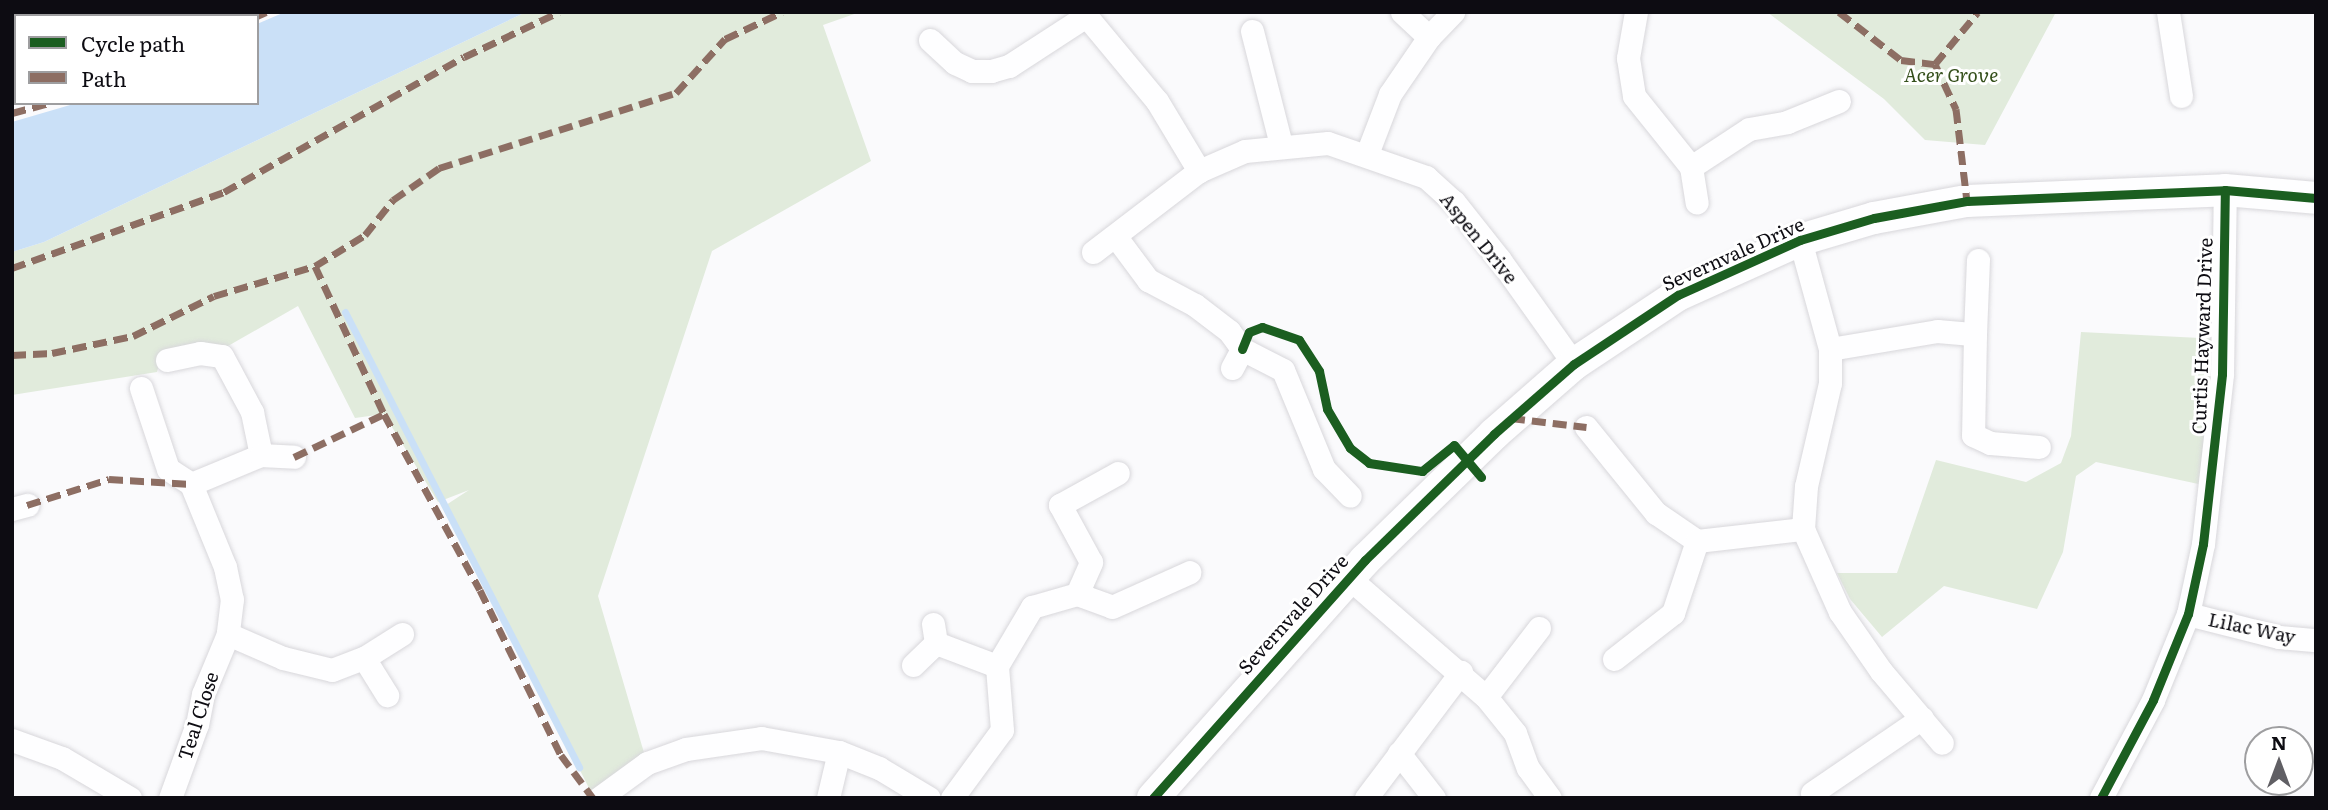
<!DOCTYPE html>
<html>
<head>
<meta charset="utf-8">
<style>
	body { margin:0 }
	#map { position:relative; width:2328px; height:810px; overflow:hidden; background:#fafafc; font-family:Literata,serif }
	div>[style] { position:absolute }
	.green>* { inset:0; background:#e1ebdc }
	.water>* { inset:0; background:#cae0f7 }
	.stream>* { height:7px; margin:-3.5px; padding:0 3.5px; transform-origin:3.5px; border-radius:3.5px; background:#cae0f7 }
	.roads { filter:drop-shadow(0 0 2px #d8d7db) drop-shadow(0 0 2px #d8d7db) }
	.street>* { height:23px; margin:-11.5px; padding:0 11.5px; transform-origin:11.5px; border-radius:11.5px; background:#fefeff }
	.secondary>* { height:32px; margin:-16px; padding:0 16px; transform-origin:16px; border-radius:16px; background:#fefeff }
	.quiet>* { height:7px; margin-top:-3.5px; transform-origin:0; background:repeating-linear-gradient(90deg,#8d6e63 0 14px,transparent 0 21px) }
	.cycleway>* { height:9px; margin:-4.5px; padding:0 4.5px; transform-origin:4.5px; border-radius:4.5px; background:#1b5e20 }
	span { translate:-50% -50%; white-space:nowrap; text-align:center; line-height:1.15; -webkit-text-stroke:6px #fff; paint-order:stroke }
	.park-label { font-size:19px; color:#344f1b; font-style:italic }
	.street-label { font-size:19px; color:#0d0c12 }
	.frame { position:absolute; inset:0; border:14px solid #0d0c12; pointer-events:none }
	.legend { position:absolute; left:14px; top:14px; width:245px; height:91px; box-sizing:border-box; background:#fff; border:2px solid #9e9ea0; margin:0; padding:9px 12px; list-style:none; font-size:21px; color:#0d0c12 }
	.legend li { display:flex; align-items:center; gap:14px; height:35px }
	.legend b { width:35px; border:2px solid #9e9ea0 }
	.north { position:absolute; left:2244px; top:726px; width:70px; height:70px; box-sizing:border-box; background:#fff; border:2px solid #9e9ea0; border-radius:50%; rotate:0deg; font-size:19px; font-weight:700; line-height:28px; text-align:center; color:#0d0c12 }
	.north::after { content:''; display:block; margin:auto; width:24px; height:32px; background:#605f64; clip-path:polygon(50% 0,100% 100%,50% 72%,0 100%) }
</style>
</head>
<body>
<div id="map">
	<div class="green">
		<div style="clip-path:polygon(526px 12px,860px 12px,823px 25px,871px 161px,712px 251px,598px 596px,647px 763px,594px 798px,446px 505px,469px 490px,438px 502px,384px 414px,355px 418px,298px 306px,228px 346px,162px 354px,157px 372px,12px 395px,12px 252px,44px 242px)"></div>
		<div style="clip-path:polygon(1767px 12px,2056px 12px,1985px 145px,1925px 140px,1884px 99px)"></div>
		<div style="clip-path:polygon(2081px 332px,2220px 339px,2217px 488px,2096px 462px,2076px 476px,2063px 552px,2037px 609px,1944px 586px,1882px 637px,1850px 599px,1837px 573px,1897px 573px,1936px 460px,2026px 482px,2061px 463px,2071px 436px)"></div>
	</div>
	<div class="water">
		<div style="clip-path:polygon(285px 12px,526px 12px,44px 242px,12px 252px,12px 122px,77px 103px,257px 103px,257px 24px)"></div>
	</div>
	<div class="stream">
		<div style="left:345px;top:312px;width:512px;rotate:62.78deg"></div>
	</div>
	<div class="roads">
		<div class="street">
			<div style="left:1083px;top:12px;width:116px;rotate:50.3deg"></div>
			<div style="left:1157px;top:101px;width:82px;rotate:59deg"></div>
			<div style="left:1402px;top:12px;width:37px;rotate:43deg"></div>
			<div style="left:1636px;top:12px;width:47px;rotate:99.9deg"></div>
			<div style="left:1628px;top:58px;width:38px;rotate:81deg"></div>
			<div style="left:1634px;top:96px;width:91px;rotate:51.2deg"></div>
			<div style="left:1691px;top:167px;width:36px;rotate:81deg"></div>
			<div style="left:2168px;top:12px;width:85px;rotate:81.2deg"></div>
			<div style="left:1252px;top:31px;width:118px;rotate:75.7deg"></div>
			<div style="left:930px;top:40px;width:34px;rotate:43deg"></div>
			<div style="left:955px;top:63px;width:19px;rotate:25deg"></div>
			<div style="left:972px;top:71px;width:19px"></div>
			<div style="left:991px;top:71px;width:19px;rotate:-16deg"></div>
			<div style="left:1009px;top:66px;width:92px;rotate:-33deg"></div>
			<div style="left:1367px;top:154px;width:64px;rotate:-69deg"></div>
			<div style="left:1390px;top:94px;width:69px;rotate:-55.6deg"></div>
			<div style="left:1429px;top:37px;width:35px;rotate:-46deg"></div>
			<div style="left:1691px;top:167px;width:69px;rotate:-33.2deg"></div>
			<div style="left:1749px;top:129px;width:39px;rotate:-10deg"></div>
			<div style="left:1787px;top:122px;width:56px;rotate:-22deg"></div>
			<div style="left:1116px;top:237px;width:54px;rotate:53.3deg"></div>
			<div style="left:1148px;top:280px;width:53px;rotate:28deg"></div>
			<div style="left:1195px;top:305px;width:43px;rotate:37.4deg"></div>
			<div style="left:1229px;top:331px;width:22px;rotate:54deg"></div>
			<div style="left:1242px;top:349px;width:46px;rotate:27.1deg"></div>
			<div style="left:1283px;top:370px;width:107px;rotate:67.5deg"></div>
			<div style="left:1324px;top:469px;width:37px;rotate:46deg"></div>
			<div style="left:1800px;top:240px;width:113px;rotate:74.6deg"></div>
			<div style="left:1830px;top:349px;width:34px;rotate:90deg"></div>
			<div style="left:1830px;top:383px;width:106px;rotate:103.1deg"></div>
			<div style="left:1806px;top:486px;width:43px;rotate:94deg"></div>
			<div style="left:1803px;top:529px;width:91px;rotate:66deg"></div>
			<div style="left:1840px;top:612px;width:72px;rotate:55.2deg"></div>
			<div style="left:1881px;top:671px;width:94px;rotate:49.7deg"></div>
			<div style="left:1093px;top:252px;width:133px;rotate:-37.4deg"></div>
			<div style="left:1199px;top:171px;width:50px;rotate:-23.5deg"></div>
			<div style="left:1245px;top:151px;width:83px;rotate:-5.5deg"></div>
			<div style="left:1328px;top:143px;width:104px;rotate:19.1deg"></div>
			<div style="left:1426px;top:177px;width:38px;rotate:42deg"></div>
			<div style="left:1454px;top:202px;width:74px;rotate:51.6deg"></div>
			<div style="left:1500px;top:260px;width:128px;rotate:54.6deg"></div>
			<div style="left:1975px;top:334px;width:74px;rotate:-87.7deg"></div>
			<div style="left:1830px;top:349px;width:109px;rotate:-9.5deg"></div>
			<div style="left:1937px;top:331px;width:38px;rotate:5deg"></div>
			<div style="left:1975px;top:334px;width:101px;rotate:91.1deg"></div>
			<div style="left:1973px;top:435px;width:19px;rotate:25deg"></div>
			<div style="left:1990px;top:443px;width:49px;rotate:4.7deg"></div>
			<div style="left:167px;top:360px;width:34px;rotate:-12deg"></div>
			<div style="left:200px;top:353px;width:22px;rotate:8deg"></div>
			<div style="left:222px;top:356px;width:64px;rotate:61.8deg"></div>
			<div style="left:252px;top:412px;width:44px;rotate:78.2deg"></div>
			<div style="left:261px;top:455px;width:76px;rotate:157.5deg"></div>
			<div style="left:191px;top:484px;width:90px;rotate:67.7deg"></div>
			<div style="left:225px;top:567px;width:33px;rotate:78deg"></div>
			<div style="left:232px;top:599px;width:35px;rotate:97deg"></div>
			<div style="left:228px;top:634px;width:65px;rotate:112.6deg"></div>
			<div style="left:203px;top:694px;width:31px;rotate:101deg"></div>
			<div style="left:197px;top:724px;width:79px;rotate:110deg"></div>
			<div style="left:1232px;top:368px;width:21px;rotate:-62deg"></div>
			<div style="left:141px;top:388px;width:85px;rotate:71.6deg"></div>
			<div style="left:168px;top:469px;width:27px;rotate:33deg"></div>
			<div style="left:1586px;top:427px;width:111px;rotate:50.9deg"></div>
			<div style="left:1656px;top:513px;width:50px;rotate:34.3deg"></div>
			<div style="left:1697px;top:541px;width:107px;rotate:-6.5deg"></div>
			<div style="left:261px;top:455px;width:33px;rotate:3deg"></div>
			<div style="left:12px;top:509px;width:16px;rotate:-15deg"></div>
			<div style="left:1349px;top:578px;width:181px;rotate:41deg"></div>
			<div style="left:1486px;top:697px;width:46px;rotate:51.1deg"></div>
			<div style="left:1515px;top:733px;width:37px;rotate:70deg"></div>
			<div style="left:1528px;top:768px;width:37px;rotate:54deg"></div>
			<div style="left:1077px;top:594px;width:35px;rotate:-66deg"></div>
			<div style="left:1091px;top:562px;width:65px;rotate:-118.5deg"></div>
			<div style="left:1060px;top:505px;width:66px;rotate:-28.9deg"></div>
			<div style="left:2188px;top:614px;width:94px;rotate:14.2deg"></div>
			<div style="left:2279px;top:637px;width:37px;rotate:5deg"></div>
			<div style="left:933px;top:624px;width:19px;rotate:81deg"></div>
			<div style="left:936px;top:643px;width:65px;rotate:20.7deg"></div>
			<div style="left:228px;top:634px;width:60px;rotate:23.6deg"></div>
			<div style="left:283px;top:658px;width:50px;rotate:13.8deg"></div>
			<div style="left:332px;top:670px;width:34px;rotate:-21deg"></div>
			<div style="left:364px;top:658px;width:45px;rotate:-32.3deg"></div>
			<div style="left:364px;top:658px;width:44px;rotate:58.1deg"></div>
			<div style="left:1614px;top:659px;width:75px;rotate:-37.9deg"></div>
			<div style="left:1673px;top:613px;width:76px;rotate:-71.6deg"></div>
			<div style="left:913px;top:665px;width:32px;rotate:-44deg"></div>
			<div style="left:1486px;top:697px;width:87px;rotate:-52.5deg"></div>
			<div style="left:12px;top:740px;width:53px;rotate:19.8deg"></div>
			<div style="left:62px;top:758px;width:79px;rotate:30.5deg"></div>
			<div style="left:1399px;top:753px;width:57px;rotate:52.1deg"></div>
			<div style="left:1812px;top:793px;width:133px;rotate:-34.3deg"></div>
			<div style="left:599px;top:798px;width:59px;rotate:-36.1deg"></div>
			<div style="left:647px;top:763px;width:41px;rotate:-19.7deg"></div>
			<div style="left:686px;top:749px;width:76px;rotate:-8.3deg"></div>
			<div style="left:761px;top:738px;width:79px;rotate:10.2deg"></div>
			<div style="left:839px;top:752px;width:43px;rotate:21.8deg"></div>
			<div style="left:879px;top:768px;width:58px;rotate:31deg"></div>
			<div style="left:828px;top:798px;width:47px;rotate:-76.6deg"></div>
			<div style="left:952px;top:798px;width:84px;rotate:-53.7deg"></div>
			<div style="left:1002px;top:730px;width:64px;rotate:-94.5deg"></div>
			<div style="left:997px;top:666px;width:69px;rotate:-59.3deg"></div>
			<div style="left:1032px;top:607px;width:47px;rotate:-16.1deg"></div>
			<div style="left:1077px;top:594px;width:37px;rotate:20deg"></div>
			<div style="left:1112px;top:607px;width:85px;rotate:-24.2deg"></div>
			<div style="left:1366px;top:798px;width:158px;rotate:-53deg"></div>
			<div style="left:2101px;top:798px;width:111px;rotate:-62deg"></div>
			<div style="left:2153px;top:700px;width:93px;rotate:-67.9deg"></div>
			<div style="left:2188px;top:614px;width:72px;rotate:-77.9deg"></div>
			<div style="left:2203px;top:544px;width:171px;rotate:-83.6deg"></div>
			<div style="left:2222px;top:374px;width:184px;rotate:-89.1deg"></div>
		</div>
		<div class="secondary">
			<div style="left:1153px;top:798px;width:319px;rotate:-48.3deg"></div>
			<div style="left:1365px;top:560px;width:180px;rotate:-44.3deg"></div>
			<div style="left:1494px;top:434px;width:106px;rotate:-41.2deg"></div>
			<div style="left:1574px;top:364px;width:125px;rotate:-33.6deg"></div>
			<div style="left:1678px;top:295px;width:134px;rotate:-24.3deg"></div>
			<div style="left:1800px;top:240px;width:77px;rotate:-16.6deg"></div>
			<div style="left:1874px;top:218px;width:95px;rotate:-10.4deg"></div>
			<div style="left:1967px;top:201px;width:258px;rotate:-2.4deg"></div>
			<div style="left:2225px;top:190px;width:91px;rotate:5deg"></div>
		</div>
	</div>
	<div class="quiet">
		<div style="left:1839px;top:12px;width:78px;rotate:37.7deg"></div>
		<div style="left:1901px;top:60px;width:34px;rotate:7deg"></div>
		<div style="left:257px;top:16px;width:10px;rotate:-24deg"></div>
		<div style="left:1935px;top:64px;width:50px;rotate:65deg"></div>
		<div style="left:1956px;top:109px;width:93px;rotate:83.2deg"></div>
		<div style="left:1935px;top:64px;width:67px;rotate:-50.4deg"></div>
		<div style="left:12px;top:113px;width:38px;rotate:-15deg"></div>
		<div style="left:315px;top:266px;width:163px;rotate:65deg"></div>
		<div style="left:384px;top:414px;width:200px;rotate:61.4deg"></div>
		<div style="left:480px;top:590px;width:184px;rotate:63.9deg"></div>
		<div style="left:561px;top:755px;width:54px;rotate:53.3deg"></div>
		<div style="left:12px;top:268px;width:225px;rotate:-19.7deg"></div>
		<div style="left:224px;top:192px;width:275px;rotate:-29.4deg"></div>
		<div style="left:464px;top:57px;width:105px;rotate:-25.3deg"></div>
		<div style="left:12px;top:355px;width:40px;rotate:-2.9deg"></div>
		<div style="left:52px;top:353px;width:83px;rotate:-11.9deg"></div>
		<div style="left:133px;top:336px;width:90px;rotate:-26.3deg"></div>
		<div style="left:214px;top:296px;width:105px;rotate:-16.5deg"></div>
		<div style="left:315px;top:266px;width:59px;rotate:-31.8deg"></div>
		<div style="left:365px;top:235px;width:45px;rotate:-51.3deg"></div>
		<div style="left:393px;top:200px;width:56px;rotate:-34.8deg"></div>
		<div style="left:439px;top:168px;width:249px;rotate:-17.6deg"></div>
		<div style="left:676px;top:93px;width:73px;rotate:-47.8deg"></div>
		<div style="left:725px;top:39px;width:63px;rotate:-25.3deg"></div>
		<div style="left:1511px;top:418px;width:76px;rotate:6.8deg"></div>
		<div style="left:294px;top:457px;width:100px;rotate:-25.5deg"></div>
		<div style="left:27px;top:505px;width:86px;rotate:-17.6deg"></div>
		<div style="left:109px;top:479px;width:82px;rotate:3.5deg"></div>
	</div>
	<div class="cycleway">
		<div style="left:1242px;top:349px;width:18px;rotate:-68deg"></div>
		<div style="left:1249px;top:332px;width:14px;rotate:-21deg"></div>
		<div style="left:1262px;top:327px;width:39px;rotate:19deg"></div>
		<div style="left:1299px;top:340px;width:37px;rotate:57deg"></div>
		<div style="left:1319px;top:371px;width:39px;rotate:78deg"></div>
		<div style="left:1327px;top:409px;width:45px;rotate:59.5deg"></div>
		<div style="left:1350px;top:448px;width:24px;rotate:38deg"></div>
		<div style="left:1369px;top:463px;width:54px;rotate:8.6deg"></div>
		<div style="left:1422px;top:471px;width:41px;rotate:-39.1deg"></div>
		<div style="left:1454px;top:445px;width:42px;rotate:49.8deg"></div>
		<div style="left:1153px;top:798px;width:319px;rotate:-48.3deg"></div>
		<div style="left:1365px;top:560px;width:180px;rotate:-44.3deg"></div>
		<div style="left:1494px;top:434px;width:106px;rotate:-41.2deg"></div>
		<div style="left:1574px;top:364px;width:125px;rotate:-33.6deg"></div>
		<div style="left:1678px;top:295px;width:134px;rotate:-24.3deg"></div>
		<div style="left:1800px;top:240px;width:77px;rotate:-16.6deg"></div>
		<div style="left:1874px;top:218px;width:95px;rotate:-10.4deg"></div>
		<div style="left:1967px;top:201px;width:258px;rotate:-2.4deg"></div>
		<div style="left:2225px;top:190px;width:91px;rotate:5deg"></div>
		<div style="left:2101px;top:798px;width:111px;rotate:-62deg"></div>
		<div style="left:2153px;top:700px;width:93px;rotate:-67.9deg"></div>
		<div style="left:2188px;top:614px;width:72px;rotate:-77.9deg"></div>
		<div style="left:2203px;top:544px;width:171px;rotate:-83.6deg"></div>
		<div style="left:2222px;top:374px;width:184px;rotate:-89.1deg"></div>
	</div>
	<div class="park-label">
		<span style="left:1951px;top:75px">Acer Grove</span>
	</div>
	<div class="street-label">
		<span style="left:1479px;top:238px;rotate:51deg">Aspen Drive</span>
		<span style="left:1733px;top:254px;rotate:-24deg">Severnvale Drive</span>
		<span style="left:2202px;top:336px;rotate:-88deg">Curtis Hayward Drive</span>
		<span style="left:1293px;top:614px;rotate:-48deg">Severnvale Drive</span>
		<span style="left:2252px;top:628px;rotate:12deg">Lilac Way</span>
		<span style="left:198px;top:716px;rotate:-72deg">Teal Close</span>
	</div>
	<div class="frame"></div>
	<ul class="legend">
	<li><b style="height:9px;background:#1b5e20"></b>Cycle path</li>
	<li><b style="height:9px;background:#8d6e63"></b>Path</li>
	</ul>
	<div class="north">N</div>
</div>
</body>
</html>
